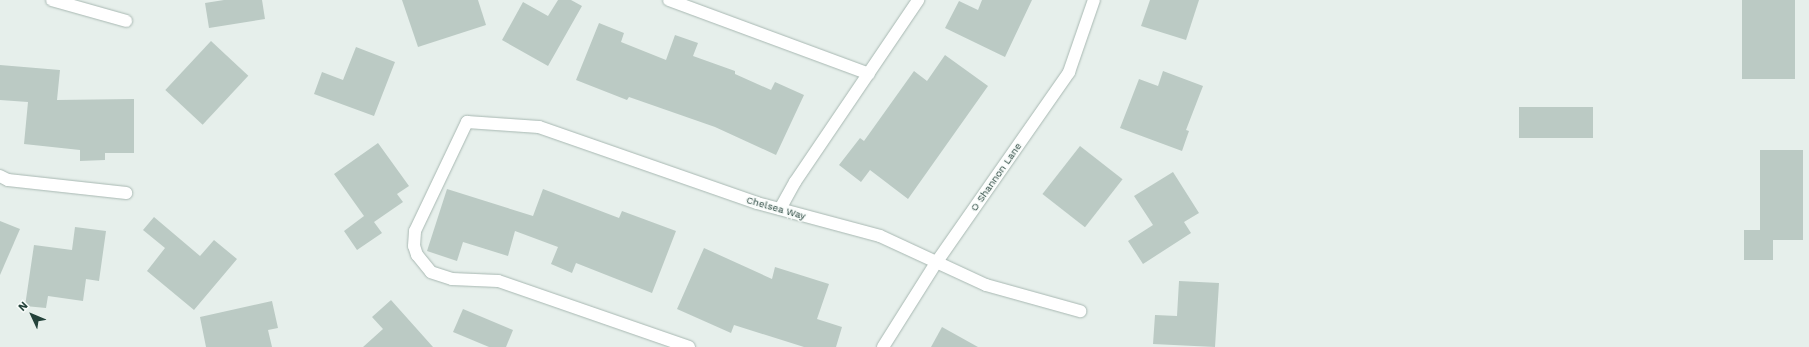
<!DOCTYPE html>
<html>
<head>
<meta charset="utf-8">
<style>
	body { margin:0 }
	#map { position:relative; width:1809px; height:347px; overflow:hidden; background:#e6efeb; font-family:"Work Sans",sans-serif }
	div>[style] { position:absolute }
	.building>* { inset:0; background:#bbcac4; transform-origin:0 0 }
	.roads { filter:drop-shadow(0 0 1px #a8b8b2) drop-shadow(0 0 1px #a8b8b2) }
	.lane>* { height:12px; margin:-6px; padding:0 6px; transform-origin:6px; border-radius:6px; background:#fff }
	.street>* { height:12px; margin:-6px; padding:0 6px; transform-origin:6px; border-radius:6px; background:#fff }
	span { translate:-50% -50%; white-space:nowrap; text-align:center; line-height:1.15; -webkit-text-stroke:3px #f7fbf9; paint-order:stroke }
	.street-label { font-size:10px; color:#24423a }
	.north { position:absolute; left:12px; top:295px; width:40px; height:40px; -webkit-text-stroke:3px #f7fbf9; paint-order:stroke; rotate:314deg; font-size:11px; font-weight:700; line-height:16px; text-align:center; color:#24423a }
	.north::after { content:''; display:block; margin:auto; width:14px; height:18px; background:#24423a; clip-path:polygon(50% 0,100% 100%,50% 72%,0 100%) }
</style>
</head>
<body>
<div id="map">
	<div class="building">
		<div style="clip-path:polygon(224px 0,262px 0,265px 19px,209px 28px,205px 3px)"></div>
		<div style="clip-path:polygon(402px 0,478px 0,486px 25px,418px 47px)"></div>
		<div style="clip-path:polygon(558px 0,571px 0,582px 6px,548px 66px,502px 40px,523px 2px,548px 16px)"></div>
		<div style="clip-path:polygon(982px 0,1032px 0,1005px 57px,945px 28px,959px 1px,978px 10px)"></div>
		<div style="clip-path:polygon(1150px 0,1199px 0,1186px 40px,1141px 26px)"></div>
		<div style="left:1742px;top:0;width:53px;height:79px"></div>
		<div style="clip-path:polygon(599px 23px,624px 33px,621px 42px,666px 60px,675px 35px,698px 43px,693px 56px,735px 71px,735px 74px,771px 90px,775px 82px,804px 95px,776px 155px,715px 127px,629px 97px,627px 100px,576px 80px)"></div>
		<div style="left:211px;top:41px;width:51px;height:67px;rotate:43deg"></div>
		<div style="clip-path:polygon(356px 47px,395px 62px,374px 116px,314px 94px,322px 72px,343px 80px)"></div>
		<div style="clip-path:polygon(945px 55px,988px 86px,908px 199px,870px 170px,861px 182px,839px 165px,860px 138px,864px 141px,914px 71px,927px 81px)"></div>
		<div style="clip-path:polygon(0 65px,60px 70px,57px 100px,134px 99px,134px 153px,105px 153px,105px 160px,80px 161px,80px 150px,24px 144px,28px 102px,0 100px)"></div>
		<div style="clip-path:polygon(1163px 71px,1203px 86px,1186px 130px,1189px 131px,1182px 151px,1120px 128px,1139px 79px,1158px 86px)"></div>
		<div style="left:1593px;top:107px;width:31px;height:74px;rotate:90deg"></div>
		<div style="clip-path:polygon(378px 143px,409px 186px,397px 194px,403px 202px,374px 222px,382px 233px,357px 250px,344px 231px,364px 216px,334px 174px)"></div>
		<div style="left:1080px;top:146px;width:54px;height:61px;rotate:38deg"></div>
		<div style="clip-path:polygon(1760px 150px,1803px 150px,1803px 240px,1773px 240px,1773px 260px,1744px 260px,1744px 230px,1760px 230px)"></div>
		<div style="clip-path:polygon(1173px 172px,1199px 213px,1184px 222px,1191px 233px,1143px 264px,1128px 241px,1153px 225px,1134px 196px)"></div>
		<div style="clip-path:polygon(447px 189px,533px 216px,543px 189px,619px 218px,622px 211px,676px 231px,652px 293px,576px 263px,572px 273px,551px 264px,558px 247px,515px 231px,508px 256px,463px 242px,457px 261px,427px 251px)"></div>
		<div style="clip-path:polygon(154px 217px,200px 256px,214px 240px,237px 259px,194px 310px,147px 271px,165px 248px,143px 230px)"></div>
		<div style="clip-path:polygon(0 221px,20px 229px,0 275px)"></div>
		<div style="clip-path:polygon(75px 227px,106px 231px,99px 281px,86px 279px,83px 301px,48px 296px,46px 308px,25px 306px,34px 245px,72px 250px)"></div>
		<div style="clip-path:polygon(704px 248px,772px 279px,775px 267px,829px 284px,817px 319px,842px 327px,836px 347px,804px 347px,734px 325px,731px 333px,677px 309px)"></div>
		<div style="clip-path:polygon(1179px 281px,1219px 283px,1215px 347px,1153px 344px,1155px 315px,1177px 316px)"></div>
		<div style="clip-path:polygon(391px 300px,433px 347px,363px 347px,383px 329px,372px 317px)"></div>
		<div style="clip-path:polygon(272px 301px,278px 328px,268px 330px,272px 347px,206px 347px,200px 317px)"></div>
		<div style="clip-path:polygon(463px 309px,513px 330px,506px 347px,489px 347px,453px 332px)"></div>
		<div style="clip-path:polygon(942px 327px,978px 347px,931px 347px)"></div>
	</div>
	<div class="roads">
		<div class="lane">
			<div style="left:669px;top:0;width:213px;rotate:20.3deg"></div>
			<div style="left:0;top:176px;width:9px;rotate:27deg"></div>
			<div style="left:8px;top:180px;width:119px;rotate:6.3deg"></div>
			<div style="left:780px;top:209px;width:31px;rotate:-61deg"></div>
			<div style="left:795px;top:182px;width:220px;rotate:-55.9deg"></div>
		</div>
		<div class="street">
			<div style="left:52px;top:0;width:77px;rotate:15.8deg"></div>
			<div style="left:689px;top:347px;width:202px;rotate:-160.9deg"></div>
			<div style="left:498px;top:281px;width:46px;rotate:-177.5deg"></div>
			<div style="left:452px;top:279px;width:22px;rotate:-162deg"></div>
			<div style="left:431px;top:272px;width:22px;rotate:-129deg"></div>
			<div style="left:417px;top:255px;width:9px;rotate:-108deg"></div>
			<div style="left:414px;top:246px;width:15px;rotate:-86deg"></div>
			<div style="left:415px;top:231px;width:121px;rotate:-64.5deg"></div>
			<div style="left:467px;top:122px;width:72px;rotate:4deg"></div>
			<div style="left:539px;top:127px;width:231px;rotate:19.2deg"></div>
			<div style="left:757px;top:203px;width:127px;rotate:15deg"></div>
			<div style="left:880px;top:236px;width:117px;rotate:24.8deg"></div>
			<div style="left:986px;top:285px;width:98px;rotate:15.5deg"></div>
			<div style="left:883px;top:347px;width:99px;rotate:-57.8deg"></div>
			<div style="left:936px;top:263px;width:233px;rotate:-55.1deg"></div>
			<div style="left:1069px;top:72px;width:76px;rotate:-70.9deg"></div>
		</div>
	</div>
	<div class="street-label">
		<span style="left:996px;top:177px;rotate:-55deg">O Shannon Lane</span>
		<span style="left:776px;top:208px;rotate:16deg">Chelsea Way</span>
	</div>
	<div class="north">N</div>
</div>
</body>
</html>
